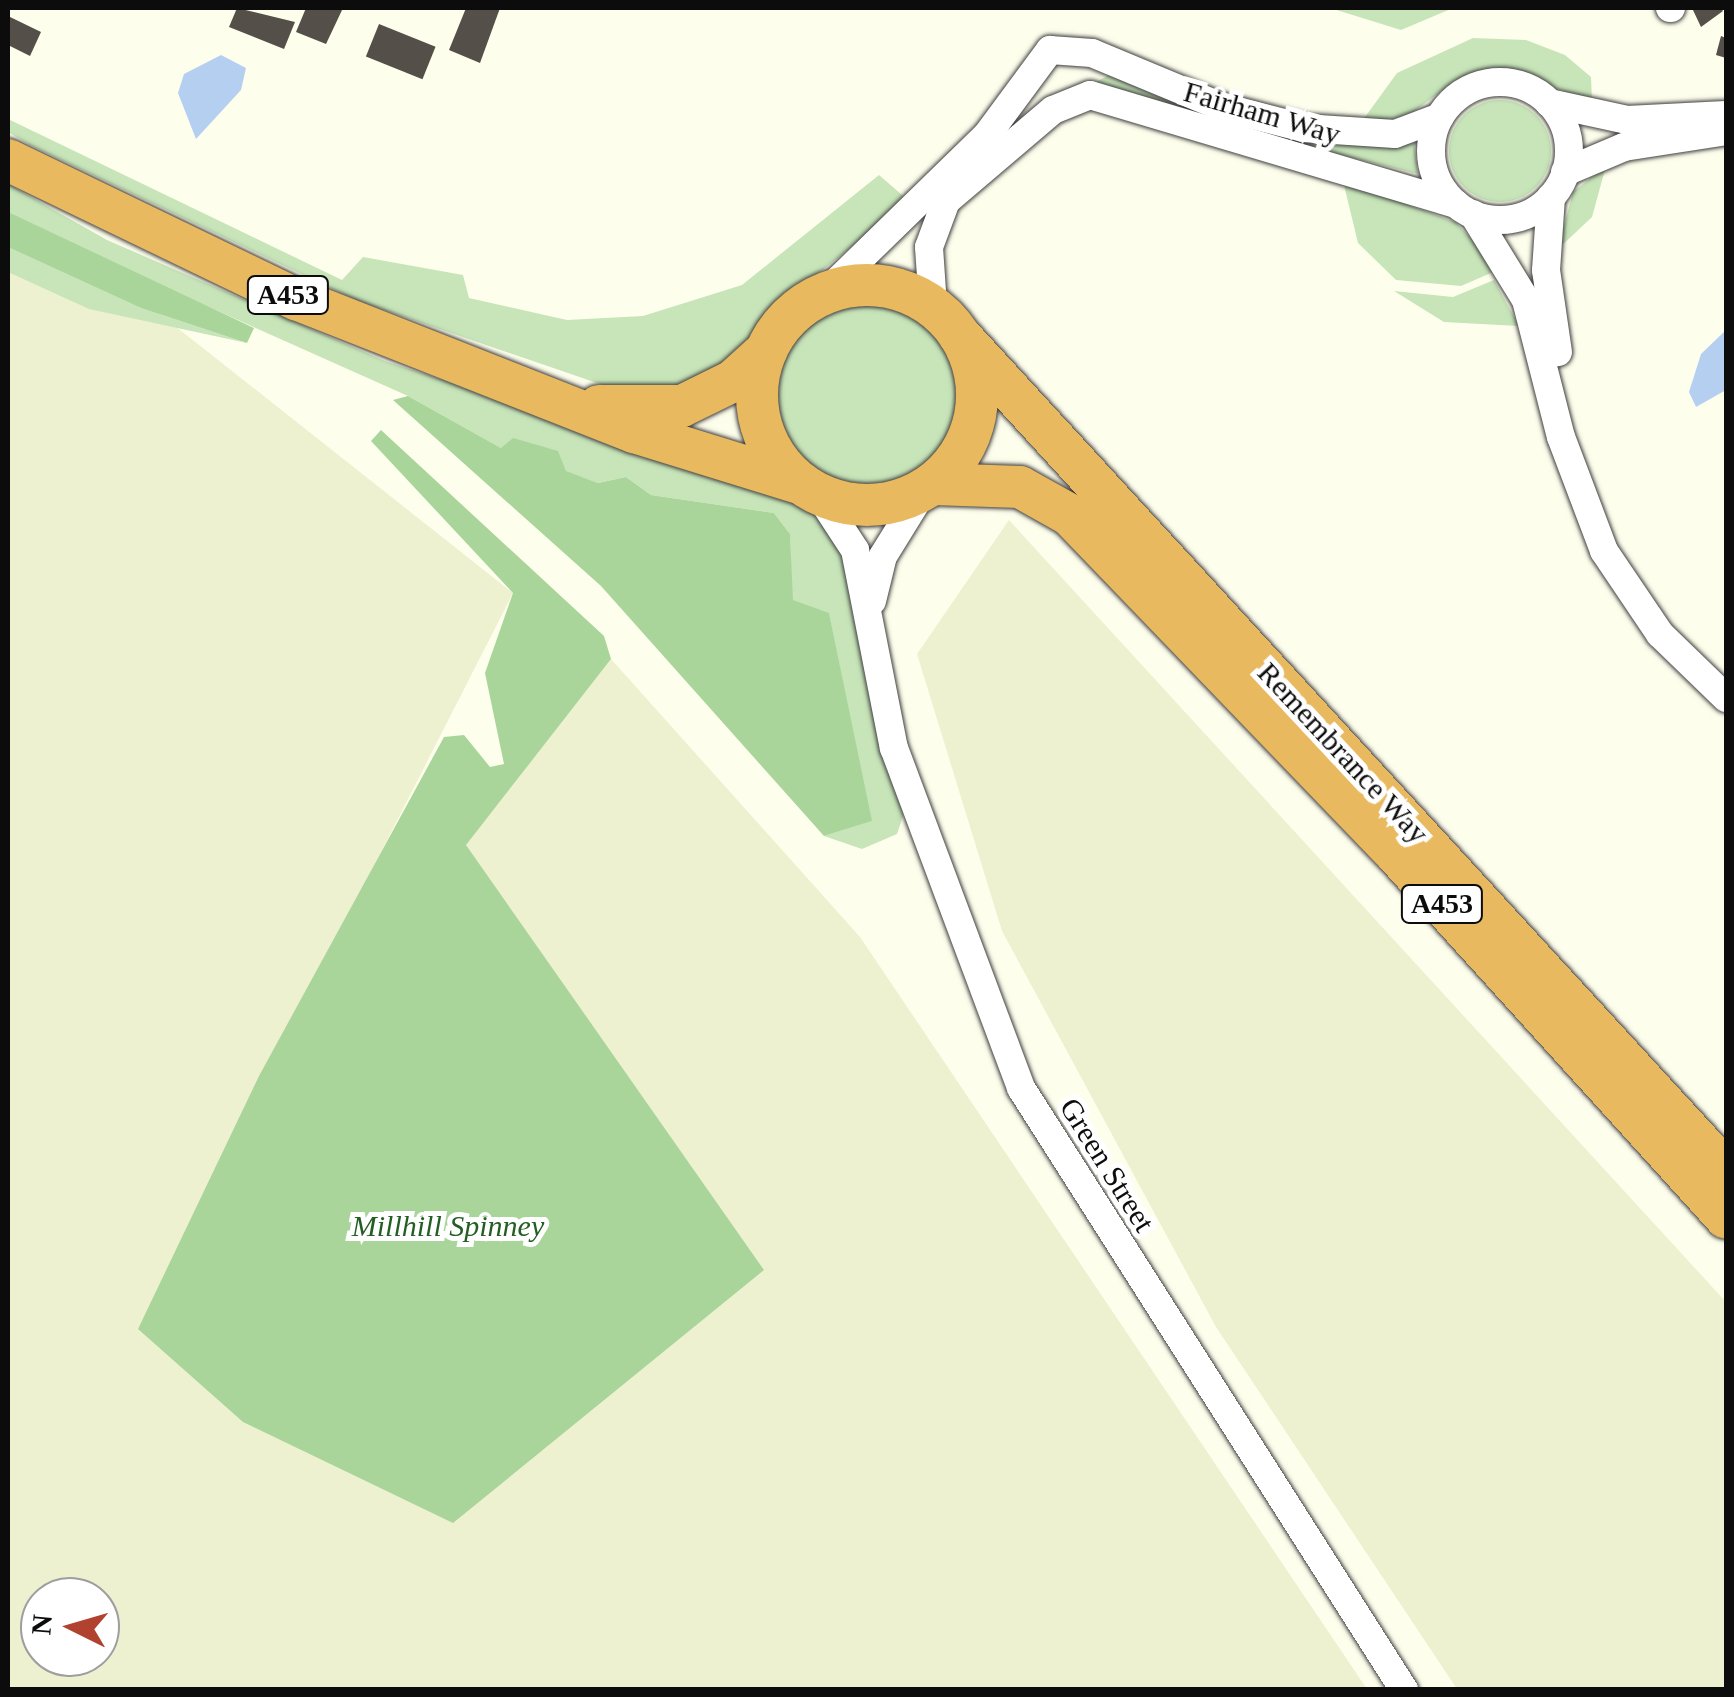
<!DOCTYPE html>
<html>
<head>
<meta charset="utf-8">
<style>
	body { margin:0 }
	#map { position:relative; width:1734px; height:1697px; overflow:hidden; background:#fefeed; font-family:"Times New Roman",serif }
	div>[style] { position:absolute }
	.farmland>* { inset:0; background:#eef1cf }
	.green>* { inset:0; background:#c7e5b9 }
	.round { border-radius:50% }
	.forest>* { inset:0; background:#a9d59a }
	.water>* { inset:0; background:#b5cff1 }
	.building>* { inset:0; background:#544f49; transform-origin:0 0 }
	.roads { filter:drop-shadow(0 0 2px #3f3f3f) drop-shadow(0 0 2px #3f3f3f) }
	.minor>* { height:28px; margin:-14px; padding:0 14px; transform-origin:14px; border-radius:14px; background:#fff }
	.minor>.ring { margin:-14px; padding:0; box-sizing:content-box; background:none; border:28px solid #fff; border-radius:50% }
	.highway>* { height:42px; margin:-21px; padding:0 21px; transform-origin:21px; border-radius:21px; background:#e9b95f }
	.highway>.ring { margin:-21px; padding:0; box-sizing:content-box; background:none; border:42px solid #e9b95f; border-radius:50% }
	span { translate:-50% -50%; white-space:nowrap; text-align:center; line-height:1.15; -webkit-text-stroke:10px #fff; paint-order:stroke }
	.shield-label span { padding:2px 8px; background:#fff; border:2px solid; border-radius:8px; -webkit-text-stroke-width:0 }
	.shield-label { font-size:28px; color:#0c0c0c; font-weight:700 }
	.street-label { font-size:30px; color:#0c0c0c }
	.park-label { font-size:30px; color:#235e22; font-style:italic }
	.frame { position:absolute; inset:0; border:10px solid #0c0c0c; pointer-events:none }
	.north { position:absolute; left:20px; top:1577px; width:100px; height:100px; box-sizing:border-box; background:#fff; border:2px solid #9e9e9e; border-radius:50%; rotate:275deg; font-size:28px; font-weight:700; line-height:40px; text-align:center; color:#0c0c0c }
	.north::after { content:''; display:block; margin:auto; width:35px; height:45px; background:#b1422f; clip-path:polygon(50% 0,100% 100%,50% 72%,0 100%) }
</style>
</head>
<body>
<div id="map">
	<div class="farmland">
		<div style="clip-path:polygon(evenodd,8px 194px,513px 593px,138px 1329px,764px 1270px,465px 845px,611px 659px,860px 937px,1367px 1689px,8px 1689px,8px 194px,40px 1597px,100px 1597px,100px 1657px,40px 1657px,40px 1597px)"></div>
		<div style="clip-path:polygon(1009px 520px,1726px 1302px,1726px 1689px,1457px 1689px,1216px 1327px,1002px 931px,917px 654px)"></div>
	</div>
	<div class="green">
		<div style="clip-path:polygon(1330px 8px,1453px 8px,1401px 30px)"></div>
		<div style="clip-path:polygon(1473px 38px,1526px 40px,1565px 55px,1591px 77px,1592px 101px,1496px 67px,1456px 80px,1408px 116px,1360px 124px,1397px 73px)"></div>
		<div style="clip-path:polygon(1113px 73px,1308px 140px,1414px 143px,1418px 174px,1177px 114px,1096px 82px)"></div>
		<div class="round" style="left:1449px;top:100px;width:102px;height:102px"></div>
		<div style="clip-path:polygon(8px 119px,342px 280px,363px 257px,463px 275px,469px 298px,567px 320px,643px 316px,742px 285px,879px 175px,909px 201px,781px 303px,748px 349px,704px 385px,632px 395px,358px 301px,30px 145px,8px 132px)"></div>
		<div style="clip-path:polygon(1606px 166px,1592px 217px,1558px 249px,1573px 192px)"></div>
		<div style="clip-path:polygon(1343px 181px,1455px 222px,1500px 269px,1461px 286px,1396px 280px,1358px 243px)"></div>
		<div style="clip-path:polygon(8px 184px,107px 240px,385px 361px,776px 489px,811px 509px,845px 550px,870px 702px,904px 813px,897px 834px,862px 849px,824px 836px,871px 821px,829px 614px,792px 600px,790px 534px,774px 513px,651px 495px,626px 477px,598px 483px,501px 448px,408px 396px,30px 227px,8px 212px)"></div>
		<div style="clip-path:polygon(8px 247px,141px 308px,247px 343px,89px 309px,8px 272px)"></div>
		<div style="clip-path:polygon(1494px 280px,1519px 326px,1444px 322px,1394px 291px,1453px 297px)"></div>
		<div class="round" style="left:778px;top:302px;width:184px;height:184px"></div>
	</div>
	<div class="forest">
		<div style="clip-path:polygon(8px 212px,254px 328px,247px 343px,141px 308px,8px 247px)"></div>
		<div style="clip-path:polygon(408px 396px,501px 448px,513px 438px,558px 451px,566px 471px,598px 483px,626px 477px,651px 495px,774px 513px,790px 534px,793px 600px,829px 613px,872px 821px,824px 836px,601px 586px,393px 400px)"></div>
		<div style="clip-path:polygon(381px 430px,604px 636px,611px 659px,466px 845px,764px 1270px,453px 1523px,243px 1422px,138px 1329px,259px 1076px,444px 737px,464px 735px,490px 767px,504px 764px,485px 673px,513px 593px,371px 441px)"></div>
	</div>
	<div class="water">
		<div style="clip-path:polygon(221px 55px,246px 68px,241px 90px,196px 139px,178px 93px,184px 74px)"></div>
		<div style="clip-path:polygon(1726px 330px,1726px 390px,1696px 407px,1689px 392px,1701px 354px)"></div>
	</div>
	<div class="building">
		<div style="clip-path:polygon(237px 8px,295px 22px,284px 49px,229px 27px)"></div>
		<div style="clip-path:polygon(306px 8px,343px 8px,326px 44px,296px 32px)"></div>
		<div style="clip-path:polygon(466px 8px,500px 8px,480px 63px,449px 50px)"></div>
		<div style="clip-path:polygon(1692px 8px,1721px 8px,1723px 11px,1701px 27px)"></div>
		<div style="clip-path:polygon(8px 16px,41px 32px,30px 56px,8px 45px)"></div>
		<div style="left:379px;top:24px;width:61px;height:35px;rotate:22deg"></div>
		<div style="clip-path:polygon(1721px 36px,1726px 38px,1726px 58px,1716px 55px)"></div>
	</div>
	<div class="roads">
		<div class="minor">
			<div style="left:1670px;top:8px;width:1px"></div>
			<div class="ring" style="left:1431px;top:82px;width:110px;height:110px"></div>
			<div style="left:1549px;top:103px;width:80px;rotate:12.3deg"></div>
			<div style="left:1627px;top:120px;width:99px;rotate:-2.9deg"></div>
			<div style="left:1565px;top:172px;width:64px;rotate:-23deg"></div>
			<div style="left:1624px;top:147px;width:103px;rotate:-8.9deg"></div>
			<div style="left:1551px;top:197px;width:73px;rotate:93.9deg"></div>
			<div style="left:1546px;top:270px;width:83px;rotate:81.7deg"></div>
			<div style="left:1473px;top:214px;width:101px;rotate:58.4deg"></div>
			<div style="left:1526px;top:300px;width:141px;rotate:75.7deg"></div>
			<div style="left:1561px;top:437px;width:122px;rotate:69.3deg"></div>
			<div style="left:1604px;top:551px;width:100px;rotate:56deg"></div>
			<div style="left:1660px;top:634px;width:92px;rotate:44.1deg"></div>
			<div style="left:825px;top:293px;width:226px;rotate:-44.3deg"></div>
			<div style="left:987px;top:135px;width:106px;rotate:-53.5deg"></div>
			<div style="left:1050px;top:50px;width:42px;rotate:4.1deg"></div>
			<div style="left:1092px;top:53px;width:141px;rotate:22.6deg"></div>
			<div style="left:1222px;top:107px;width:84px;rotate:14.5deg"></div>
			<div style="left:1303px;top:128px;width:92px;rotate:3.7deg"></div>
			<div style="left:1395px;top:134px;width:48px;rotate:-20.7deg"></div>
			<div style="left:933px;top:306px;width:59px;rotate:-93.9deg"></div>
			<div style="left:929px;top:247px;width:49px;rotate:-69.7deg"></div>
			<div style="left:946px;top:201px;width:140px;rotate:-40.4deg"></div>
			<div style="left:1053px;top:110px;width:40px;rotate:-22deg"></div>
			<div style="left:1090px;top:95px;width:382px;rotate:16.6deg"></div>
			<div style="left:819px;top:495px;width:66px;rotate:56.8deg"></div>
			<div style="left:855px;top:550px;width:202px;rotate:78.9deg"></div>
			<div style="left:894px;top:748px;width:363px;rotate:69.5deg"></div>
			<div style="left:1021px;top:1088px;width:714px;rotate:57.53deg"></div>
			<div style="left:872px;top:601px;width:46px;rotate:-76.3deg"></div>
			<div style="left:883px;top:556px;width:78px;rotate:-58.2deg"></div>
		</div>
		<div class="highway">
			<div style="left:8px;top:160px;width:320px;rotate:25.8deg"></div>
			<div style="left:296px;top:299px;width:363px;rotate:21.5deg"></div>
			<div style="left:634px;top:432px;width:176px;rotate:17.2deg"></div>
			<div class="ring" style="left:757px;top:285px;width:178px;height:178px"></div>
			<div style="left:960px;top:336px;width:1133px;rotate:47.47deg"></div>
			<div style="left:599px;top:406px;width:83px"></div>
			<div style="left:682px;top:406px;width:57px;rotate:-26.1deg"></div>
			<div style="left:733px;top:381px;width:45px;rotate:-42.3deg"></div>
			<div style="left:933px;top:484px;width:87px;rotate:2deg"></div>
			<div style="left:1020px;top:487px;width:57px;rotate:29.2deg"></div>
			<div style="left:1070px;top:515px;width:463px;rotate:46.1deg"></div>
			<div style="left:1391px;top:848px;width:499px;rotate:47.8deg"></div>
		</div>
	</div>
	<div class="shield-label">
		<span style="left:288px;top:295px">A453</span>
		<span style="left:1442px;top:904px">A453</span>
	</div>
	<div class="street-label">
		<span style="left:1262px;top:113px;rotate:16deg">Fairham Way</span>
		<span style="left:1343px;top:753px;rotate:47deg">Remembrance Way</span>
		<span style="left:1107px;top:1165px;rotate:58deg">Green Street</span>
	</div>
	<div class="park-label">
		<span style="left:448px;top:1226px">Millhill Spinney</span>
	</div>
	<div class="frame"></div>
	<div class="north">N</div>
</div>
</body>
</html>
